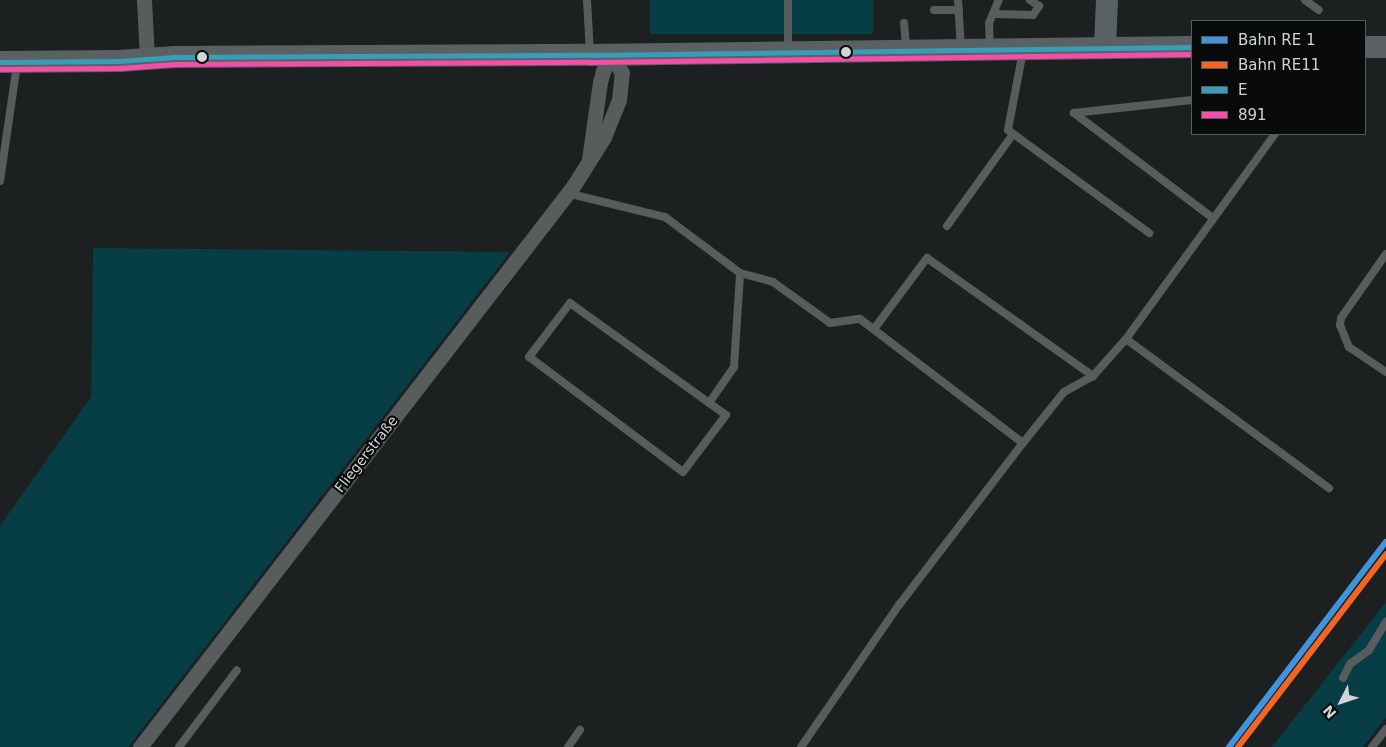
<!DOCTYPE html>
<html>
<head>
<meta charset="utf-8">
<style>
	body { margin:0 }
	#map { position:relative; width:1386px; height:747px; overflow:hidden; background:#1d2021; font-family:"DejaVu Sans",sans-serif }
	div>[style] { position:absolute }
	.green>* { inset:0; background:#073d45; transform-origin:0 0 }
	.lane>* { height:8px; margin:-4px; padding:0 4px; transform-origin:4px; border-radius:4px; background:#595c5c }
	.street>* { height:15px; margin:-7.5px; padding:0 7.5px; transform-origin:7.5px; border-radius:7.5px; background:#595c5c }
	.secondary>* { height:22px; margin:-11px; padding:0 11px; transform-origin:11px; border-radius:11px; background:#5a6162 }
	.bus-1>* { height:5px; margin:-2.5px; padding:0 2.5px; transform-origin:2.5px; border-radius:2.5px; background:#3a9db8 }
	.bus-2>* { height:5px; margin:-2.5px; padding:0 2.5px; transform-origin:2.5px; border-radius:2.5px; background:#f54da8 }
	.rail-1>* { height:6px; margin:-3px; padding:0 3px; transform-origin:3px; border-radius:3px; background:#4094de }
	.rail-2>* { height:6px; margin:-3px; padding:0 3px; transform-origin:3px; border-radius:3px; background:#f26522 }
	.dots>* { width:14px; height:14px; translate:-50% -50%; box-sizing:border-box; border:2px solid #080a0b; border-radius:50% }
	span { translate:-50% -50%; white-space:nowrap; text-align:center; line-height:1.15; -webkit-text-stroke:4.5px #080a0b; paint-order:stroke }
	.street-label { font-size:14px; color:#d0d4d5 }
	.legend { position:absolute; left:1191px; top:20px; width:175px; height:115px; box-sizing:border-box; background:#080a0b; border:1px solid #585b5c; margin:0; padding:6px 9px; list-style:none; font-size:15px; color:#d0d4d5 }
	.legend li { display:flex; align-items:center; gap:10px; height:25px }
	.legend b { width:25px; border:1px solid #585b5c }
	.north { position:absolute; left:1316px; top:677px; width:50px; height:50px; -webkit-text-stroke:4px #080a0b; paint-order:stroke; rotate:229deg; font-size:14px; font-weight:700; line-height:20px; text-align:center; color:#d0d4d5 }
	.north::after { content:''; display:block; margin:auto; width:18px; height:22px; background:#d0d4d5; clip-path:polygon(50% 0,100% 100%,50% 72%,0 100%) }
</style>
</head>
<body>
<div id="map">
	<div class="green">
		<div style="left:650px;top:0;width:223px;height:34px"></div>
		<div style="clip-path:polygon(93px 248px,510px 252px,128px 747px,0 747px,0 526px,91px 397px)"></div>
		<div style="clip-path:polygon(1386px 602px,1386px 717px,1363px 747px,1272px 747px)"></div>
	</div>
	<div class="lane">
		<div style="left:587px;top:0;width:53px;rotate:86.8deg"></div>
		<div style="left:788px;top:0;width:51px;rotate:90deg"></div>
		<div style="left:958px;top:0;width:49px;rotate:86.5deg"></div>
		<div style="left:1305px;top:0;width:17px;rotate:36deg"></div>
		<div style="left:934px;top:10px;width:25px"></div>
		<div style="left:993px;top:14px;width:40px;rotate:1.4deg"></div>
		<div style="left:1033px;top:15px;width:11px;rotate:-56deg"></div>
		<div style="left:1039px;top:6px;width:11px;rotate:-146deg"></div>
		<div style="left:904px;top:23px;width:25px;rotate:85deg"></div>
		<div style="left:990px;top:49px;width:26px;rotate:-92deg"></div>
		<div style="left:989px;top:23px;width:25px;rotate:-67deg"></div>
		<div style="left:1023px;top:51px;width:80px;rotate:100.8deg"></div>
		<div style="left:1008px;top:130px;width:175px;rotate:36.1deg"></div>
		<div style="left:1192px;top:100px;width:119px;rotate:173.7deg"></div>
		<div style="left:1074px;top:113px;width:174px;rotate:37.1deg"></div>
		<div style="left:0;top:181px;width:118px;rotate:-81.7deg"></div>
		<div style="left:567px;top:193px;width:101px;rotate:13.8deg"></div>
		<div style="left:665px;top:217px;width:94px;rotate:36.7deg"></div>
		<div style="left:740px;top:273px;width:34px;rotate:15deg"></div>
		<div style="left:773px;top:282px;width:70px;rotate:35.7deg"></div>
		<div style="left:830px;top:323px;width:30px;rotate:-8deg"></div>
		<div style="left:860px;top:319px;width:205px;rotate:37.3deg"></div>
		<div style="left:947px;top:226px;width:113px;rotate:-54.3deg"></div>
		<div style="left:1386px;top:254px;width:78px;rotate:125.1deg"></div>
		<div style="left:1341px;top:318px;width:7px;rotate:98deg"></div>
		<div style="left:1340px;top:325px;width:24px;rotate:68deg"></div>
		<div style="left:1349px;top:347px;width:45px;rotate:34deg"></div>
		<div style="left:570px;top:303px;width:192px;rotate:35.7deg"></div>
		<div style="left:726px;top:415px;width:71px;rotate:127deg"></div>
		<div style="left:683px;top:472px;width:192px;rotate:-143.2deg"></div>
		<div style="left:529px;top:357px;width:68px;rotate:-52.8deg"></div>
		<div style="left:874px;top:329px;width:89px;rotate:-53.3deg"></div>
		<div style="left:927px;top:258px;width:204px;rotate:35.4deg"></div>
		<div style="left:1126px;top:339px;width:252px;rotate:36.3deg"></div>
		<div style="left:709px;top:403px;width:44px;rotate:-55.2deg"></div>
		<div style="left:734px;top:367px;width:94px;rotate:-86.3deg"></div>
		<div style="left:1343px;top:678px;width:16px;rotate:-63deg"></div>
		<div style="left:1350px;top:664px;width:24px;rotate:-36deg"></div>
		<div style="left:1369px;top:650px;width:33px;rotate:-59deg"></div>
		<div style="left:179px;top:747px;width:96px;rotate:-53deg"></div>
		<div style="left:568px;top:747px;width:21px;rotate:-55deg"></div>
		<div style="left:801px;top:747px;width:173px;rotate:-55.4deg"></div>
		<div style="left:899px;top:605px;width:204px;rotate:-52.6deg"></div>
		<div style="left:1023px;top:443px;width:65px;rotate:-51.2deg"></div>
		<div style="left:1064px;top:392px;width:33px;rotate:-29deg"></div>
		<div style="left:1093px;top:376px;width:50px;rotate:-48.3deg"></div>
		<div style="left:1126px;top:339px;width:253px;rotate:-54deg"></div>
		<div style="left:1372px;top:747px;width:23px;rotate:-52deg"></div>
	</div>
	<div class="street">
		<div style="left:144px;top:0;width:60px;rotate:87.1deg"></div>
		<div style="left:140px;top:747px;width:710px;rotate:-52.32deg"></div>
		<div style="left:574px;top:185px;width:57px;rotate:-58deg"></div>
		<div style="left:604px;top:137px;width:40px;rotate:-68deg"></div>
		<div style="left:619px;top:100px;width:27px;rotate:-84deg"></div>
		<div style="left:622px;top:73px;width:21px;rotate:-119deg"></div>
		<div style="left:612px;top:55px;width:18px;rotate:119deg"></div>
		<div style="left:603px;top:71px;width:11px;rotate:105deg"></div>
		<div style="left:600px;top:82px;width:78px;rotate:98.1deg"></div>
	</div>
	<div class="secondary">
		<div style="left:1105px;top:47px;width:47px;rotate:-87.6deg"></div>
		<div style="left:1365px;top:47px;width:21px"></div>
		<div style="left:0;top:62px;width:119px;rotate:-0.5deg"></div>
		<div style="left:119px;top:61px;width:56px;rotate:-4.1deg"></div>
		<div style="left:175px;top:57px;width:415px;rotate:-0.3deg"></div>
		<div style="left:590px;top:55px;width:602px;rotate:-0.76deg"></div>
	</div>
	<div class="bus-1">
		<div style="left:0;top:62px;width:119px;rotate:-0.5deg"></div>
		<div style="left:119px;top:61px;width:56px;rotate:-4.1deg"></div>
		<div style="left:175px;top:57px;width:415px;rotate:-0.3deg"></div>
		<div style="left:590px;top:55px;width:602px;rotate:-0.76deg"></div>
	</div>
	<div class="bus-2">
		<div style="left:0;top:69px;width:119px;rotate:-0.5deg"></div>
		<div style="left:119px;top:68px;width:56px;rotate:-4.1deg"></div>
		<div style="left:175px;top:64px;width:415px;rotate:-0.3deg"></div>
		<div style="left:590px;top:62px;width:602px;rotate:-0.76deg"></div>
	</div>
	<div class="rail-1">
		<div style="left:1229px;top:747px;width:258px;rotate:-52.6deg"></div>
	</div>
	<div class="rail-2">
		<div style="left:1238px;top:747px;width:243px;rotate:-52.5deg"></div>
	</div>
	<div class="dots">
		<div style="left:846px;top:52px;background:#d0d4d5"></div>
		<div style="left:202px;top:57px;background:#d0d4d5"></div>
	</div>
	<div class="street-label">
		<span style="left:366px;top:454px;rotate:-52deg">Fliegerstraße</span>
	</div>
	<ul class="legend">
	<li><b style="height:6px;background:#4094de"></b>Bahn RE 1</li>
	<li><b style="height:6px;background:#f26522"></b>Bahn RE11</li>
	<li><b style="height:6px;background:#3a9db8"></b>E</li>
	<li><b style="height:6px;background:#f54da8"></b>891</li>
	</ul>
	<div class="north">N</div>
</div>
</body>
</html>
